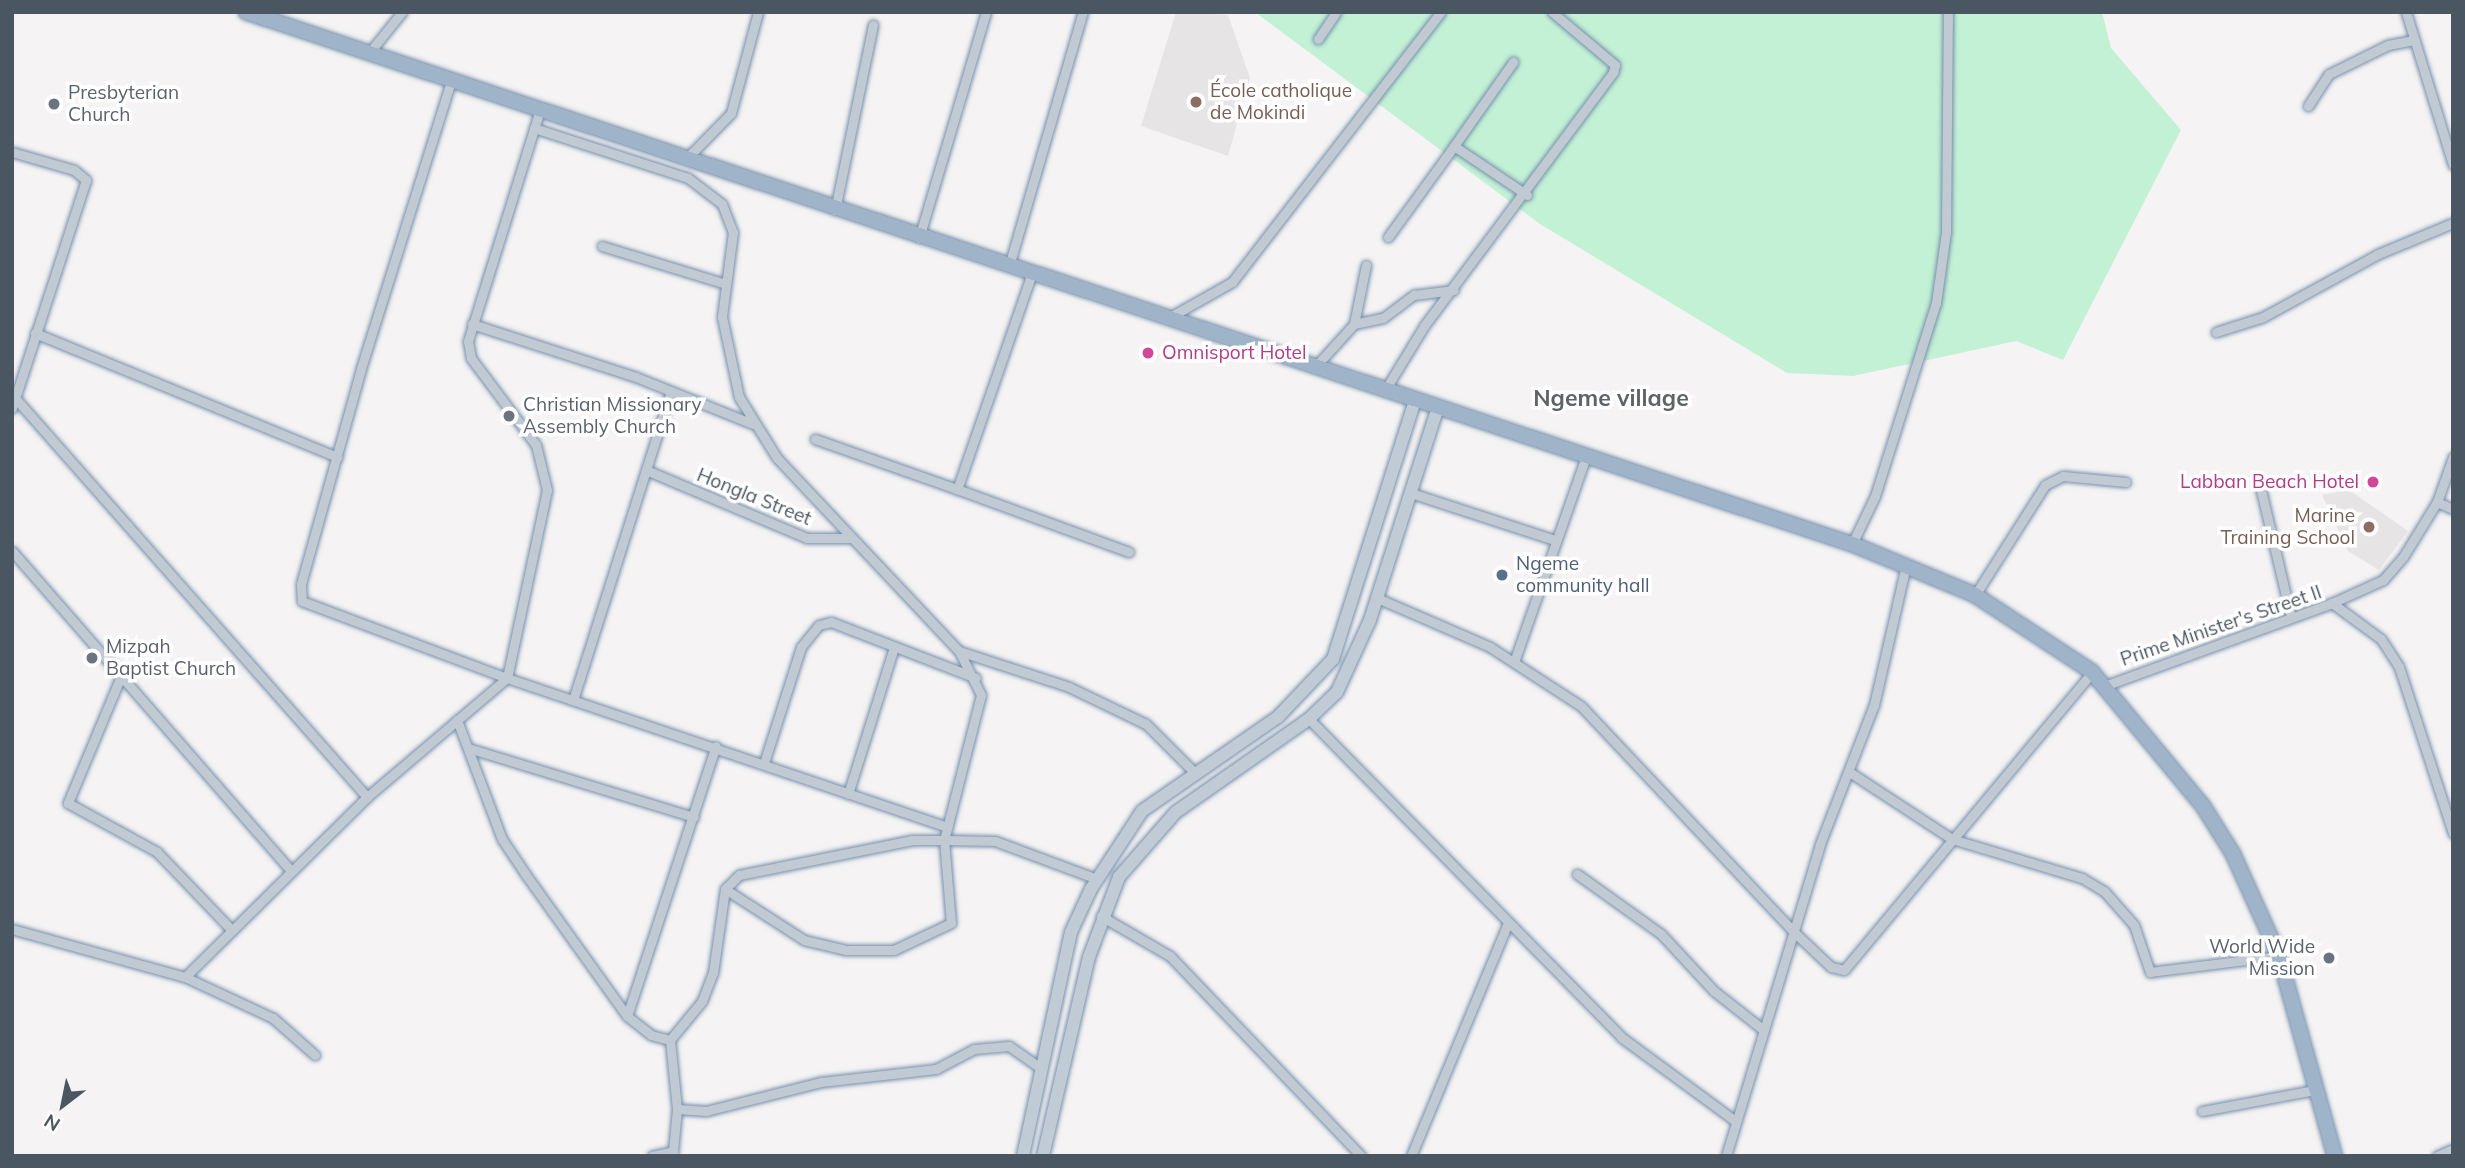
<!DOCTYPE html>
<html>
<head>
<meta charset="utf-8">
<style>
	body { margin:0 }
	#map { position:relative; width:2465px; height:1168px; overflow:hidden; background:#f5f3f3; font-family:Mulish,sans-serif }
	div>[style] { position:absolute }
	.education>* { inset:0; background:#e6e4e5 }
	.green>* { inset:0; background:#c3f1d5 }
	.roads { filter:drop-shadow(0 0 2px #7690ad) drop-shadow(0 0 2px #7690ad) }
	.minor>* { height:9px; margin:-4.5px; padding:0 4.5px; transform-origin:4.5px; border-radius:4.5px; background:#c1cad2 }
	.secondary>* { height:12px; margin:-6px; padding:0 6px; transform-origin:6px; border-radius:6px; background:#c1cbd6 }
	.trunk>* { height:14px; margin:-7px; padding:0 7px; transform-origin:7px; border-radius:7px; background:#9fb4c9 }
	.dots>* { width:19px; height:19px; translate:-50% -50%; box-sizing:border-box; border:4px solid #fff; border-radius:50% }
	span { translate:-50% -50%; white-space:nowrap; text-align:center; line-height:1.15; -webkit-text-stroke:7px #fff; paint-order:stroke }
	.education-label { font-size:19px; color:#785e54 }
	.left { translate:0 -50%; text-align:left }
	.right { translate:-100% -50%; text-align:right }
	.worship-label { font-size:19px; color:#5b616d }
	.hotel-label { font-size:19px; color:#b23c85 }
	.street-label { font-size:19px; color:#4a5661 }
	.service-label { font-size:19px; color:#4e5e75 }
	.quarter-label { font-size:23px; color:#5f6368; font-weight:700 }
	.frame { position:absolute; inset:0; border:14px solid #4a5661; pointer-events:none }
	.north { position:absolute; left:28px; top:1070px; width:70px; height:70px; -webkit-text-stroke:5px #fff; paint-order:stroke; rotate:212deg; font-size:19px; font-weight:700; line-height:28px; text-align:center; color:#4a5661 }
	.north::after { content:''; display:block; margin:auto; width:24px; height:32px; background:#4a5661; clip-path:polygon(50% 0,100% 100%,50% 72%,0 100%) }
</style>
</head>
<body>
<div id="map">
	<div class="education">
		<div style="clip-path:polygon(1176px 12px,1228px 15px,1250px 78px,1228px 156px,1141px 126px)"></div>
		<div style="clip-path:polygon(2349px 490px,2408px 531px,2379px 570px,2348px 551px,2322px 495px)"></div>
	</div>
	<div class="green">
		<div style="clip-path:polygon(1255px 12px,2102px 12px,2111px 48px,2181px 130px,2063px 360px,2016px 341px,1853px 376px,1787px 373px,1540px 224px)"></div>
	</div>
	<div class="roads">
		<div class="minor">
			<div style="left:2406px;top:12px;width:160px;rotate:72.9deg"></div>
			<div style="left:1318px;top:39px;width:32px;rotate:-56deg"></div>
			<div style="left:369px;top:53px;width:53px;rotate:-51.2deg"></div>
			<div style="left:452px;top:78px;width:305px;rotate:107.4deg"></div>
			<div style="left:361px;top:369px;width:223px;rotate:105.6deg"></div>
			<div style="left:301px;top:584px;width:17px;rotate:87deg"></div>
			<div style="left:302px;top:601px;width:219px;rotate:20.6deg"></div>
			<div style="left:507px;top:678px;width:465px;rotate:18.7deg"></div>
			<div style="left:2308px;top:106px;width:38px;rotate:-57deg"></div>
			<div style="left:2329px;top:74px;width:66px;rotate:-26.2deg"></div>
			<div style="left:2388px;top:45px;width:25px;rotate:-11deg"></div>
			<div style="left:534px;top:128px;width:162px;rotate:18deg"></div>
			<div style="left:688px;top:178px;width:43px;rotate:37.4deg"></div>
			<div style="left:722px;top:204px;width:30px;rotate:69deg"></div>
			<div style="left:733px;top:232px;width:86px;rotate:97.4deg"></div>
			<div style="left:722px;top:317px;width:82px;rotate:78deg"></div>
			<div style="left:739px;top:397px;width:72px;rotate:58.1deg"></div>
			<div style="left:777px;top:458px;width:265px;rotate:46.7deg"></div>
			<div style="left:959px;top:651px;width:49px;rotate:63.4deg"></div>
			<div style="left:981px;top:695px;width:150px;rotate:104.3deg"></div>
			<div style="left:944px;top:840px;width:83px;rotate:85.2deg"></div>
			<div style="left:951px;top:923px;width:63px;rotate:154.7deg"></div>
			<div style="left:894px;top:950px;width:48px;rotate:180deg"></div>
			<div style="left:846px;top:950px;width:43px;rotate:-166.6deg"></div>
			<div style="left:804px;top:940px;width:94px;rotate:-147.2deg"></div>
			<div style="left:1454px;top:146px;width:103px;rotate:-54.9deg"></div>
			<div style="left:12px;top:152px;width:65px;rotate:16.2deg"></div>
			<div style="left:74px;top:170px;width:16px;rotate:40deg"></div>
			<div style="left:86px;top:180px;width:240px;rotate:108deg"></div>
			<div style="left:686px;top:159px;width:64px;rotate:-45.6deg"></div>
			<div style="left:731px;top:113px;width:105px;rotate:-75deg"></div>
			<div style="left:835px;top:210px;width:189px;rotate:-78.4deg"></div>
			<div style="left:1388px;top:237px;width:112px;rotate:-54deg"></div>
			<div style="left:1454px;top:146px;width:88px;rotate:33.9deg"></div>
			<div style="left:919px;top:238px;width:236px;rotate:-73.5deg"></div>
			<div style="left:602px;top:246px;width:127px;rotate:17deg"></div>
			<div style="left:1009px;top:266px;width:265px;rotate:-73.8deg"></div>
			<div style="left:1032px;top:273px;width:229px;rotate:109.1deg"></div>
			<div style="left:957px;top:489px;width:183px;rotate:20.1deg"></div>
			<div style="left:1170px;top:317px;width:71px;rotate:-29.4deg"></div>
			<div style="left:1232px;top:282px;width:341px;rotate:-52.3deg"></div>
			<div style="left:472px;top:324px;width:172px;rotate:17.9deg"></div>
			<div style="left:636px;top:377px;width:126px;rotate:21.9deg"></div>
			<div style="left:1354px;top:324px;width:60px;rotate:-78.5deg"></div>
			<div style="left:2216px;top:332px;width:49px;rotate:-17.7deg"></div>
			<div style="left:2263px;top:317px;width:131px;rotate:-28.7deg"></div>
			<div style="left:2378px;top:254px;width:81px;rotate:-22.5deg"></div>
			<div style="left:35px;top:333px;width:327px;rotate:22.3deg"></div>
			<div style="left:1316px;top:366px;width:57px;rotate:-47.9deg"></div>
			<div style="left:1354px;top:324px;width:30px;rotate:-12deg"></div>
			<div style="left:1383px;top:318px;width:39px;rotate:-37deg"></div>
			<div style="left:1414px;top:295px;width:40px;rotate:-7.1deg"></div>
			<div style="left:1385px;top:390px;width:75px;rotate:-58.6deg"></div>
			<div style="left:1424px;top:326px;width:317px;rotate:-53.3deg"></div>
			<div style="left:1613px;top:72px;width:7px;rotate:-74deg"></div>
			<div style="left:1615px;top:65px;width:82px;rotate:-139.9deg"></div>
			<div style="left:16px;top:399px;width:531px;rotate:48.59deg"></div>
			<div style="left:815px;top:439px;width:151px;rotate:19.4deg"></div>
			<div style="left:646px;top:470px;width:175px;rotate:22.9deg"></div>
			<div style="left:807px;top:538px;width:45px"></div>
			<div style="left:2260px;top:486px;width:135px;rotate:76.7deg"></div>
			<div style="left:1411px;top:493px;width:148px;rotate:18.1deg"></div>
			<div style="left:2437px;top:502px;width:17px;rotate:24deg"></div>
			<div style="left:1852px;top:544px;width:53px;rotate:-64.4deg"></div>
			<div style="left:1875px;top:496px;width:202px;rotate:-72.5deg"></div>
			<div style="left:1936px;top:303px;width:72px;rotate:-82deg"></div>
			<div style="left:1946px;top:232px;width:220px;rotate:-89.5deg"></div>
			<div style="left:12px;top:551px;width:425px;rotate:48.9deg"></div>
			<div style="left:1975px;top:595px;width:130px;rotate:-57.5deg"></div>
			<div style="left:2045px;top:485px;width:20px;rotate:-27deg"></div>
			<div style="left:2063px;top:476px;width:63px;rotate:5.4deg"></div>
			<div style="left:1377px;top:598px;width:123px;rotate:23.4deg"></div>
			<div style="left:1490px;top:647px;width:108px;rotate:33deg"></div>
			<div style="left:1581px;top:706px;width:311px;rotate:46.7deg"></div>
			<div style="left:1794px;top:932px;width:51px;rotate:43.4deg"></div>
			<div style="left:1831px;top:967px;width:13px;rotate:13deg"></div>
			<div style="left:1844px;top:970px;width:388px;rotate:-50.2deg"></div>
			<div style="left:2332px;top:603px;width:56px;rotate:-24.3deg"></div>
			<div style="left:2383px;top:580px;width:30px;rotate:-49deg"></div>
			<div style="left:2403px;top:557px;width:65px;rotate:-58.3deg"></div>
			<div style="left:2437px;top:502px;width:48px;rotate:-70.4deg"></div>
			<div style="left:959px;top:651px;width:116px;rotate:18.1deg"></div>
			<div style="left:1069px;top:687px;width:85px;rotate:25.7deg"></div>
			<div style="left:1146px;top:724px;width:66px;rotate:45deg"></div>
			<div style="left:1514px;top:662px;width:218px;rotate:-70.7deg"></div>
			<div style="left:121px;top:676px;width:138px;rotate:112.7deg"></div>
			<div style="left:68px;top:803px;width:102px;rotate:28.8deg"></div>
			<div style="left:157px;top:852px;width:105px;rotate:46.2deg"></div>
			<div style="left:2107px;top:685px;width:239px;rotate:-20deg"></div>
			<div style="left:2332px;top:603px;width:61px;rotate:36.3deg"></div>
			<div style="left:2381px;top:639px;width:33px;rotate:57deg"></div>
			<div style="left:2399px;top:667px;width:175px;rotate:72deg"></div>
			<div style="left:573px;top:700px;width:324px;rotate:-72.4deg"></div>
			<div style="left:1309px;top:719px;width:445px;rotate:45.5deg"></div>
			<div style="left:1621px;top:1037px;width:140px;rotate:36.3deg"></div>
			<div style="left:457px;top:720px;width:127px;rotate:69.3deg"></div>
			<div style="left:502px;top:839px;width:43px;rotate:56.3deg"></div>
			<div style="left:526px;top:875px;width:173px;rotate:54.4deg"></div>
			<div style="left:627px;top:1016px;width:31px;rotate:38deg"></div>
			<div style="left:651px;top:1035px;width:20px;rotate:15deg"></div>
			<div style="left:468px;top:748px;width:236px;rotate:17deg"></div>
			<div style="left:764px;top:763px;width:122px;rotate:-72.3deg"></div>
			<div style="left:801px;top:647px;width:28px;rotate:-51deg"></div>
			<div style="left:819px;top:625px;width:12px;rotate:-14deg"></div>
			<div style="left:831px;top:622px;width:155px;rotate:21.1deg"></div>
			<div style="left:1851px;top:773px;width:121px;rotate:33.2deg"></div>
			<div style="left:1952px;top:839px;width:136px;rotate:16.7deg"></div>
			<div style="left:2082px;top:878px;width:26px;rotate:31deg"></div>
			<div style="left:2104px;top:891px;width:45px;rotate:48.6deg"></div>
			<div style="left:2134px;top:925px;width:50px;rotate:71.2deg"></div>
			<div style="left:2150px;top:972px;width:130px;rotate:-7.1deg"></div>
			<div style="left:848px;top:794px;width:154px;rotate:-72.6deg"></div>
			<div style="left:1577px;top:874px;width:103px;rotate:35.5deg"></div>
			<div style="left:1661px;top:934px;width:78px;rotate:47.1deg"></div>
			<div style="left:1714px;top:991px;width:60px;rotate:38.2deg"></div>
			<div style="left:1101px;top:916px;width:80px;rotate:30.1deg"></div>
			<div style="left:1170px;top:956px;width:277px;rotate:46.3deg"></div>
			<div style="left:12px;top:929px;width:180px;rotate:15.5deg"></div>
			<div style="left:185px;top:977px;width:97px;rotate:25deg"></div>
			<div style="left:273px;top:1018px;width:56px;rotate:41.4deg"></div>
			<div style="left:185px;top:977px;width:256px;rotate:-44.7deg"></div>
			<div style="left:367px;top:797px;width:184px;rotate:-40.4deg"></div>
			<div style="left:507px;top:678px;width:192px;rotate:-78deg"></div>
			<div style="left:547px;top:490px;width:46px;rotate:-103.7deg"></div>
			<div style="left:536px;top:445px;width:109px;rotate:-126.8deg"></div>
			<div style="left:471px;top:358px;width:17px;rotate:-100deg"></div>
			<div style="left:468px;top:341px;width:242px;rotate:-72.7deg"></div>
			<div style="left:627px;top:1016px;width:284px;rotate:-71.8deg"></div>
			<div style="left:670px;top:1040px;width:50px;rotate:-50.6deg"></div>
			<div style="left:702px;top:1001px;width:30px;rotate:-69deg"></div>
			<div style="left:713px;top:973px;width:85px;rotate:-81.9deg"></div>
			<div style="left:725px;top:889px;width:20px;rotate:-45deg"></div>
			<div style="left:739px;top:875px;width:177px;rotate:-11.4deg"></div>
			<div style="left:912px;top:840px;width:32px"></div>
			<div style="left:944px;top:840px;width:51px;rotate:1.1deg"></div>
			<div style="left:995px;top:841px;width:109px;rotate:20.4deg"></div>
			<div style="left:677px;top:1109px;width:29px;rotate:4deg"></div>
			<div style="left:706px;top:1111px;width:119px;rotate:-14.2deg"></div>
			<div style="left:821px;top:1082px;width:116px;rotate:-6.4deg"></div>
			<div style="left:936px;top:1069px;width:43px;rotate:-27.8deg"></div>
			<div style="left:974px;top:1049px;width:35px;rotate:-5deg"></div>
			<div style="left:1009px;top:1046px;width:38px;rotate:35deg"></div>
			<div style="left:2202px;top:1111px;width:114px;rotate:-10.6deg"></div>
			<div style="left:652px;top:1156px;width:22px;rotate:-13deg"></div>
			<div style="left:673px;top:1151px;width:42px;rotate:-84.6deg"></div>
			<div style="left:677px;top:1109px;width:69px;rotate:-95.8deg"></div>
			<div style="left:1411px;top:1156px;width:250px;rotate:-67.4deg"></div>
			<div style="left:1726px;top:1156px;width:326px;rotate:-73.2deg"></div>
			<div style="left:1820px;top:844px;width:149px;rotate:-68.8deg"></div>
			<div style="left:1874px;top:705px;width:144px;rotate:-77.1deg"></div>
			<div style="left:2437px;top:1156px;width:17px;rotate:-24deg"></div>
		</div>
		<div class="secondary">
			<div style="left:1023px;top:1156px;width:229px;rotate:-77.9deg"></div>
			<div style="left:1071px;top:932px;width:47px;rotate:-65.1deg"></div>
			<div style="left:1091px;top:889px;width:93px;rotate:-56.8deg"></div>
			<div style="left:1142px;top:811px;width:165px;rotate:-34.7deg"></div>
			<div style="left:1278px;top:717px;width:80px;rotate:-46.5deg"></div>
			<div style="left:1333px;top:659px;width:272px;rotate:-72.4deg"></div>
			<div style="left:1043px;top:1156px;width:204px;rotate:-77deg"></div>
			<div style="left:1089px;top:957px;width:85px;rotate:-69.4deg"></div>
			<div style="left:1119px;top:877px;width:86px;rotate:-48.8deg"></div>
			<div style="left:1176px;top:812px;width:162px;rotate:-35deg"></div>
			<div style="left:1309px;top:719px;width:39px;rotate:-44deg"></div>
			<div style="left:1337px;top:692px;width:79px;rotate:-65.4deg"></div>
			<div style="left:1370px;top:620px;width:224px;rotate:-72.3deg"></div>
		</div>
		<div class="trunk">
			<div style="left:246px;top:12px;width:1692px;rotate:18.33deg"></div>
			<div style="left:1852px;top:544px;width:133px;rotate:22.5deg"></div>
			<div style="left:1975px;top:595px;width:140px;rotate:33.3deg"></div>
			<div style="left:2092px;top:672px;width:174px;rotate:50.4deg"></div>
			<div style="left:2203px;top:806px;width:57px;rotate:58deg"></div>
			<div style="left:2233px;top:854px;width:112px;rotate:65.7deg"></div>
			<div style="left:2279px;top:956px;width:208px;rotate:74.4deg"></div>
		</div>
	</div>
	<div class="dots">
		<div style="left:1196px;top:102px;background:#8d6e63"></div>
		<div style="left:54px;top:104px;background:#6b7280"></div>
		<div style="left:1148px;top:353px;background:#d1479c"></div>
		<div style="left:509px;top:416px;background:#6b7280"></div>
		<div style="left:2373px;top:482px;background:#d1479c"></div>
		<div style="left:2369px;top:527px;background:#8d6e63"></div>
		<div style="left:1502px;top:575px;background:#5c6f8a"></div>
		<div style="left:92px;top:658px;background:#6b7280"></div>
		<div style="left:2329px;top:958px;background:#6b7280"></div>
	</div>
	<div class="education-label">
		<span class="left" style="left:1210px;top:102px">École catholique<br>de Mokindi</span>
		<span class="right" style="left:2355px;top:527px">Marine<br>Training School</span>
	</div>
	<div class="worship-label">
		<span class="left" style="left:68px;top:104px">Presbyterian<br>Church</span>
		<span class="left" style="left:523px;top:416px">Christian Missionary<br>Assembly Church</span>
		<span class="left" style="left:106px;top:658px">Mizpah<br>Baptist Church</span>
		<span class="right" style="left:2315px;top:958px">World Wide<br>Mission</span>
	</div>
	<div class="hotel-label">
		<span class="left" style="left:1162px;top:353px">Omnisport Hotel</span>
		<span class="right" style="left:2359px;top:482px">Labban Beach Hotel</span>
	</div>
	<div class="street-label">
		<span style="left:754px;top:497px;rotate:22deg">Hongla Street</span>
		<span style="left:2221px;top:626px;rotate:-19deg">Prime Minister's Street II</span>
	</div>
	<div class="service-label">
		<span class="left" style="left:1516px;top:575px">Ngeme<br>community hall</span>
	</div>
	<div class="quarter-label">
		<span style="left:1611px;top:398px">Ngeme village</span>
	</div>
	<div class="frame"></div>
	<div class="north">N</div>
</div>
</body>
</html>
